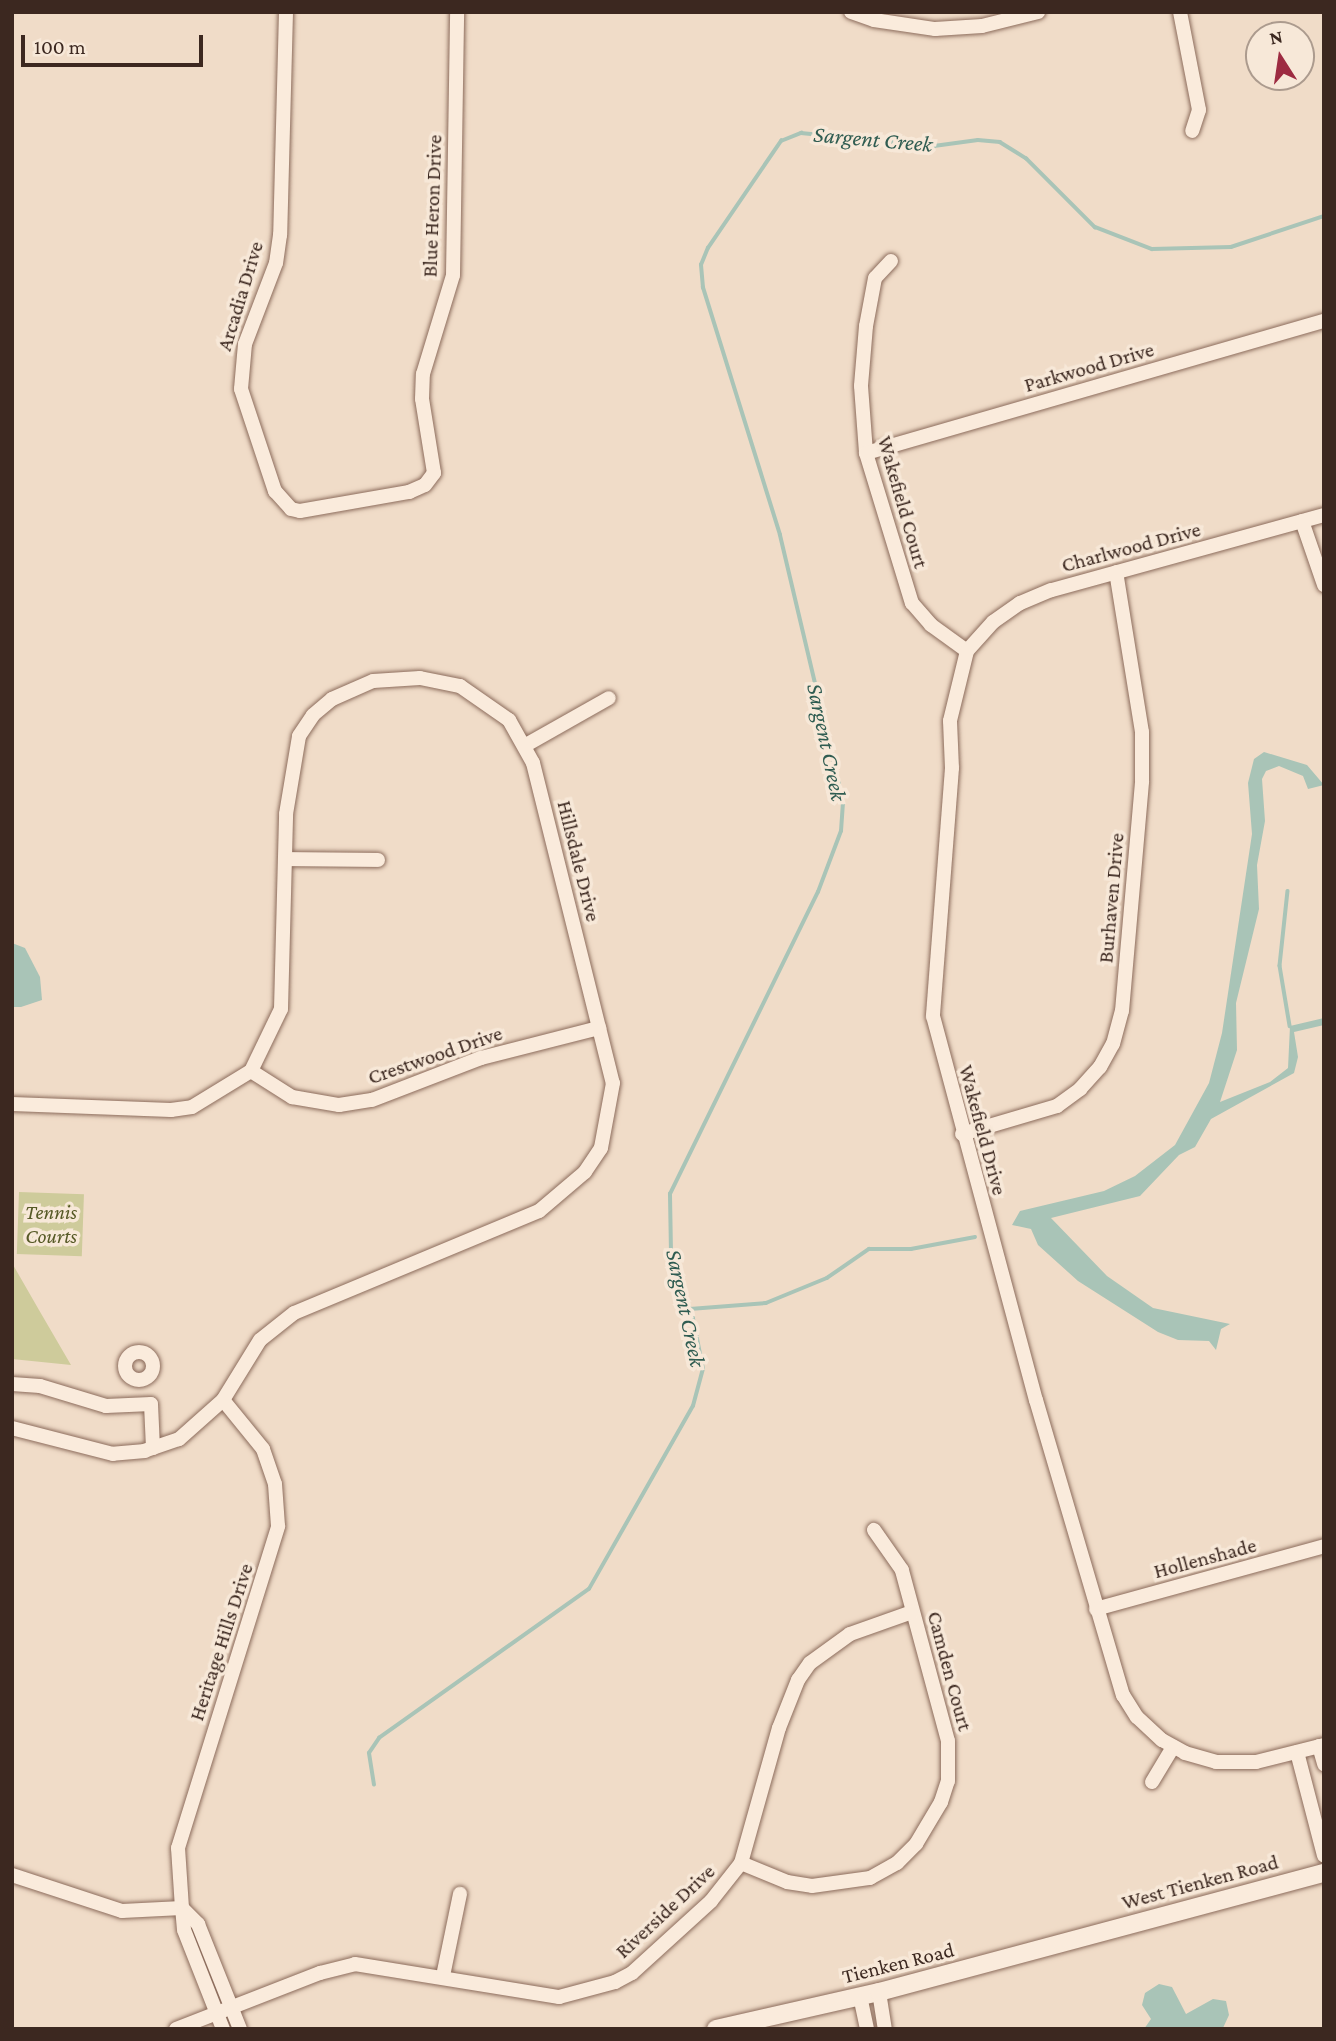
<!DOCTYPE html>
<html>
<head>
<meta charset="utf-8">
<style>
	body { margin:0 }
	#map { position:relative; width:1336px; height:2041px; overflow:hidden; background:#f0dcc8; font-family:"Crimson Pro",serif }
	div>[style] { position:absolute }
	.green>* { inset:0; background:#cecb9b; transform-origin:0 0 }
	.water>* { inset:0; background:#a9c4b7 }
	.stream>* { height:3.5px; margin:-1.75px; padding:0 1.75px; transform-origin:1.75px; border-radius:1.75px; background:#a9c4b7 }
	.roads { filter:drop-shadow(0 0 2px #8c6c5c) drop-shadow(0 0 2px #8c6c5c) }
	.minor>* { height:14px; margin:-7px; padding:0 7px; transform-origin:7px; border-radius:7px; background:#faebdc }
	.minor>.ring { margin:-7px; padding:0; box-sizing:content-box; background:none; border:14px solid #faebdc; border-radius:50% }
	.tertiary>* { height:18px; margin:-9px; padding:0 9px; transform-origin:9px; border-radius:9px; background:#faebdc }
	span { translate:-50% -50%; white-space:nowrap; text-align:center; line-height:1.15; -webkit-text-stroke:7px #f7e8d8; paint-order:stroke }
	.street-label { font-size:21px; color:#3c2820 }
	.park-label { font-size:21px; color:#565926; font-style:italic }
	.water-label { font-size:23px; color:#2f5c51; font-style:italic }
	.frame { position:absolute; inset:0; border:14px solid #3c2820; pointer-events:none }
	.north { position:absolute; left:1245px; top:21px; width:70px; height:70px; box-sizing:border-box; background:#f7e8d8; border:2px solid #ac9b8e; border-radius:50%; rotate:348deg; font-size:19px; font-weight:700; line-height:28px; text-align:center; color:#3c2820 }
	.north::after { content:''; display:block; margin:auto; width:24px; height:32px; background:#9d2b41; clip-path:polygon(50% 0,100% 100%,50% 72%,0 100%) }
	.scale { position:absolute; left:21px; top:35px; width:182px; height:32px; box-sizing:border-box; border:4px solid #3c2820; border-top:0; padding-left:9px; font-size:21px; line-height:24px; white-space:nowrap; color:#3c2820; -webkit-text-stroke:5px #f7e8d8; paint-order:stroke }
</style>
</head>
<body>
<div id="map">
	<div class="green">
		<div style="left:19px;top:1192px;width:65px;height:62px;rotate:2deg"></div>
		<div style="clip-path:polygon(12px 1263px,39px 1310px,71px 1365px,12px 1359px)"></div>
	</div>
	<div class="water">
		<div style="clip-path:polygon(1264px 752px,1307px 765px,1324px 785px,1308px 789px,1303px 776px,1279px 766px,1266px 771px,1262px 779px,1265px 821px,1257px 865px,1259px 909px,1236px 1003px,1237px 1050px,1220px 1102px,1270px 1082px,1288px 1068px,1290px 1026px,1324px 1018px,1324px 1025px,1294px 1032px,1298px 1057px,1294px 1073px,1211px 1119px,1195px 1147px,1179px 1155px,1140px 1196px,1051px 1218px,1107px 1276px,1153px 1308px,1230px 1324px,1221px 1329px,1216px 1350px,1209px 1341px,1178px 1340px,1158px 1332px,1078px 1281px,1038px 1245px,1031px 1229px,1012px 1225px,1020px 1211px,1104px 1191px,1135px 1176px,1175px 1145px,1209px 1083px,1222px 1033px,1252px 834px,1248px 783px,1254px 759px)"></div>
		<div style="clip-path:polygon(12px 943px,25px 948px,40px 977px,42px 1000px,21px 1007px,12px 1007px)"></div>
		<div style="clip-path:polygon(1159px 1984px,1172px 1987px,1186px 2014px,1213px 1999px,1226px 2001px,1229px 2015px,1223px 2028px,1144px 2029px,1151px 2019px,1142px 2005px,1145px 1993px)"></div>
	</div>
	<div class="stream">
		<div style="left:1288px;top:891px;width:75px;rotate:96.1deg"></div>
		<div style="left:1280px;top:966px;width:61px;rotate:80.5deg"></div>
		<div style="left:690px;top:1309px;width:76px;rotate:-4.5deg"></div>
		<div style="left:766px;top:1303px;width:66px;rotate:-22.3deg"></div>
		<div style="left:827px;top:1278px;width:51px;rotate:-34.6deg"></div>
		<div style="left:869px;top:1249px;width:42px"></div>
		<div style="left:911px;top:1249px;width:65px;rotate:-10.6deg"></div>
		<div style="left:374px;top:1785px;width:32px;rotate:-99deg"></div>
		<div style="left:369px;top:1753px;width:18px;rotate:-56deg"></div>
		<div style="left:379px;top:1738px;width:257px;rotate:-35.4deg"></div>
		<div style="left:589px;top:1589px;width:210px;rotate:-60.4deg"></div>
		<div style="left:693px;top:1406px;width:38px;rotate:-75deg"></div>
		<div style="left:703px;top:1369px;width:51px;rotate:-101.3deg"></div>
		<div style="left:693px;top:1319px;width:70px;rotate:-108.4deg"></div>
		<div style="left:671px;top:1253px;width:59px;rotate:-91deg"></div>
		<div style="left:670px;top:1194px;width:336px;rotate:-63.9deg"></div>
		<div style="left:818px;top:892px;width:65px;rotate:-69.3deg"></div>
		<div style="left:841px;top:831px;width:29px;rotate:-86deg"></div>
		<div style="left:843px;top:802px;width:274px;rotate:-103.3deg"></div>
		<div style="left:780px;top:535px;width:259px;rotate:-107.3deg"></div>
		<div style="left:703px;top:288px;width:23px;rotate:-95deg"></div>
		<div style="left:701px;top:265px;width:18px;rotate:-68deg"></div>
		<div style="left:708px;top:248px;width:130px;rotate:-55.7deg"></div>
		<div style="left:781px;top:141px;width:22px;rotate:-22deg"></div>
		<div style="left:801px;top:133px;width:134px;rotate:5.6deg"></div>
		<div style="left:934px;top:146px;width:44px;rotate:-7.8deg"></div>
		<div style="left:978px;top:140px;width:22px;rotate:5deg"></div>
		<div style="left:1000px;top:142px;width:31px;rotate:32deg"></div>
		<div style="left:1026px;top:158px;width:98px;rotate:45deg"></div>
		<div style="left:1095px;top:227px;width:61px;rotate:21.1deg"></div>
		<div style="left:1152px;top:249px;width:79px;rotate:-1.5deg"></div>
		<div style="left:1231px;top:247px;width:98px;rotate:-18.4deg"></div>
	</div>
	<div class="roads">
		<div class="minor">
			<div style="left:286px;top:12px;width:223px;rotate:91.5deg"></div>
			<div style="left:280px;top:235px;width:28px;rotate:98deg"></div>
			<div style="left:276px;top:263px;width:87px;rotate:110.9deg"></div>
			<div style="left:245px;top:344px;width:45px;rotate:95.1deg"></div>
			<div style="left:241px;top:389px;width:108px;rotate:71.6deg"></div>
			<div style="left:275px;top:491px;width:24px;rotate:48deg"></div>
			<div style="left:291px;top:509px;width:9px;rotate:13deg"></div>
			<div style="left:300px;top:511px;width:111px;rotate:-9.9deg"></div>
			<div style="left:409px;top:492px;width:17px;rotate:-24deg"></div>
			<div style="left:425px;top:485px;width:15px;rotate:-53deg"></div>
			<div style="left:434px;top:473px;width:75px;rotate:-99.2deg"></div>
			<div style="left:422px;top:399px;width:25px;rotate:-88deg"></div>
			<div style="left:423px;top:374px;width:103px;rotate:-73.1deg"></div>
			<div style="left:453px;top:275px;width:263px;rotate:-89.1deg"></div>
			<div style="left:851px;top:12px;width:24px;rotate:19deg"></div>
			<div style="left:874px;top:20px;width:62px;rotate:8.4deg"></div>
			<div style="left:935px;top:29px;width:47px;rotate:-3.7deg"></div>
			<div style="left:982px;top:26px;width:58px;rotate:-14deg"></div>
			<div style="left:1180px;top:12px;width:100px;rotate:79deg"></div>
			<div style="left:1199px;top:110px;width:22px;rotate:108deg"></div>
			<div style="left:891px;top:261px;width:23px;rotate:133deg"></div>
			<div style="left:875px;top:278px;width:49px;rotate:100.6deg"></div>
			<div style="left:866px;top:326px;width:60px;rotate:94.8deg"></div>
			<div style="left:861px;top:386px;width:67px;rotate:85.7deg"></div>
			<div style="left:866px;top:453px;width:157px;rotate:73deg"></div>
			<div style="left:912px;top:603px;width:29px;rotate:49deg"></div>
			<div style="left:931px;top:625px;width:44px;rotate:35.8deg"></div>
			<div style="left:866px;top:453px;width:477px;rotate:-16.1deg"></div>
			<div style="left:1324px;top:515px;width:283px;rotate:164.6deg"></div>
			<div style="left:1051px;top:590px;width:34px;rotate:157deg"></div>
			<div style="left:1020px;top:603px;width:33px;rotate:145deg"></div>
			<div style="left:993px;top:622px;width:39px;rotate:132deg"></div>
			<div style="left:967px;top:651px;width:72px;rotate:103.7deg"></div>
			<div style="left:950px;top:721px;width:47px;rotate:87.6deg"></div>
			<div style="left:952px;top:768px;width:249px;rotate:94.4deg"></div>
			<div style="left:933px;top:1016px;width:398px;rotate:75deg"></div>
			<div style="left:1036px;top:1400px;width:308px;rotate:73.6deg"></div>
			<div style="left:1123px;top:1695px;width:26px;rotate:58deg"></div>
			<div style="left:1137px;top:1717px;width:34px;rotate:43deg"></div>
			<div style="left:1162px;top:1740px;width:26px;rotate:29deg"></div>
			<div style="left:1185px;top:1753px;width:32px;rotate:16deg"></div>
			<div style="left:1216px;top:1762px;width:40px"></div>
			<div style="left:1256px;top:1762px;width:70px;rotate:-14deg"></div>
			<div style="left:1302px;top:521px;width:68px;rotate:71deg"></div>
			<div style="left:526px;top:745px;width:95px;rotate:-29.5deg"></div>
			<div style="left:285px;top:859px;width:93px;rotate:0.6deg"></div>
			<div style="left:251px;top:1071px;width:49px;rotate:32.4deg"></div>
			<div style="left:292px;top:1097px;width:48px;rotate:9.7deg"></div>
			<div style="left:339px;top:1105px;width:33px;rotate:-9deg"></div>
			<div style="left:372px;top:1100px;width:117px;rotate:-21.1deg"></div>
			<div style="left:481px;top:1058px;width:122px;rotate:-14.3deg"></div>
			<div style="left:12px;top:1104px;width:159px;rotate:2.2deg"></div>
			<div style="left:171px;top:1110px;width:21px;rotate:-8deg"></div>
			<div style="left:192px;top:1107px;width:69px;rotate:-31.4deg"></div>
			<div style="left:251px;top:1071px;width:69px;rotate:-64.2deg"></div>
			<div style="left:281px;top:1009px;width:195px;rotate:-88.5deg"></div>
			<div style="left:286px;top:814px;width:79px;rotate:-80.5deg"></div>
			<div style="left:299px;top:736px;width:25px;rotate:-56deg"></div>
			<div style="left:313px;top:715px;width:25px;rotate:-40deg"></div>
			<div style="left:332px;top:699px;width:45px;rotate:-23.7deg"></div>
			<div style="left:373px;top:681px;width:47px;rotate:-3.7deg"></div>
			<div style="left:420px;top:678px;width:41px;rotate:11.3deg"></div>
			<div style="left:460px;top:686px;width:60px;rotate:34.8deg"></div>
			<div style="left:509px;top:720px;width:49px;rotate:60.8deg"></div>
			<div style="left:533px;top:763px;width:330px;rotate:76deg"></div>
			<div style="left:613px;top:1083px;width:66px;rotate:100.5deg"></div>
			<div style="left:601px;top:1148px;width:29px;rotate:124deg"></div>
			<div style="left:585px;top:1172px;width:60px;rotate:139.7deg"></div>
			<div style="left:539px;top:1211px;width:265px;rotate:157.4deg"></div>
			<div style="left:294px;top:1313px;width:43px;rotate:141.5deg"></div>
			<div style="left:260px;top:1340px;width:70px;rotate:121.7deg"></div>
			<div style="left:223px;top:1400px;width:59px;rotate:138.4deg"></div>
			<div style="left:179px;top:1439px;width:36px;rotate:161deg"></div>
			<div style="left:145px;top:1451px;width:32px;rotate:175deg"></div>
			<div style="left:113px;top:1454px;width:104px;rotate:-165.6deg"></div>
			<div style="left:962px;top:1134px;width:99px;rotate:-16.4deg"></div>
			<div style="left:1057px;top:1106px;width:29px;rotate:-36deg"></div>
			<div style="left:1080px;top:1089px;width:30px;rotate:-48deg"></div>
			<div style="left:1100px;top:1067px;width:26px;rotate:-61deg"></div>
			<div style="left:1113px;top:1044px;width:34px;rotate:-75deg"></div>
			<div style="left:1122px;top:1011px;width:231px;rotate:-85deg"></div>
			<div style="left:1142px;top:781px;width:49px;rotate:-90deg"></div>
			<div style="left:1142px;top:732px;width:162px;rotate:-99.2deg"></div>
			<div class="ring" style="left:125px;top:1352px;width:14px;height:14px"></div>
			<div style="left:12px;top:1384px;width:28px;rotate:4deg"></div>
			<div style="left:40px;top:1386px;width:69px;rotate:16.9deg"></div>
			<div style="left:106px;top:1406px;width:45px;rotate:-2.5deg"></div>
			<div style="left:151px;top:1404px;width:44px;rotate:87.4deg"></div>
			<div style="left:1096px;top:1609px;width:237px;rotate:-15.4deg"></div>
			<div style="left:1319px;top:1746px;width:19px;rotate:74deg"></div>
			<div style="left:1297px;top:1752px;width:107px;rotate:75.4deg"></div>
			<div style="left:1152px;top:1782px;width:41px;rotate:-59deg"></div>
			<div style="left:741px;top:1863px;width:50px;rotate:22.4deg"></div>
			<div style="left:787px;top:1882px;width:25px;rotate:9deg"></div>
			<div style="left:812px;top:1886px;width:59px;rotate:-7.9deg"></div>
			<div style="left:870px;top:1878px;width:31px;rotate:-29deg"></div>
			<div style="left:897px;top:1863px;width:27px;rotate:-45deg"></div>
			<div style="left:916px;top:1844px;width:49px;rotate:-59.2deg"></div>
			<div style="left:941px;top:1802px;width:22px;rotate:-72deg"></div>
			<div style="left:948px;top:1781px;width:40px;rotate:-90deg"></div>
			<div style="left:948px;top:1741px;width:177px;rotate:-105.1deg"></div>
			<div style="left:902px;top:1570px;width:49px;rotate:-125deg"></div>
			<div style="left:12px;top:1875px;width:116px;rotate:18.1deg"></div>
			<div style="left:122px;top:1911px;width:60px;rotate:-2.9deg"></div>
			<div style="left:182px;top:1908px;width:60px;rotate:-93.8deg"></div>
			<div style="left:178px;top:1848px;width:337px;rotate:-72.7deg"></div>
			<div style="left:278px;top:1526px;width:42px;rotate:-94.1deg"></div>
			<div style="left:275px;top:1484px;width:37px;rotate:-109deg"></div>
			<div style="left:263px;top:1449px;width:63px;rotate:-129.2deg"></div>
			<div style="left:443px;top:1976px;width:84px;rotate:-78.3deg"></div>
			<div style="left:879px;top:1992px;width:37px;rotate:81deg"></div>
			<div style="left:860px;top:1996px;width:34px;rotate:78deg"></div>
			<div style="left:176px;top:2029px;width:155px;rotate:-21.3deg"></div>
			<div style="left:320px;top:1973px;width:36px;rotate:-14deg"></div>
			<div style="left:355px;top:1964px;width:207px;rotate:9.2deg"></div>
			<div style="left:559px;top:1997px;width:58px;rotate:-15deg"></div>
			<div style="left:615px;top:1982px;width:19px;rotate:-28deg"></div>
			<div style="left:632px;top:1973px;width:107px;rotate:-42.3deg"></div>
			<div style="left:711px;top:1901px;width:48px;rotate:-51.7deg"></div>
			<div style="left:741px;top:1863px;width:140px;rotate:-74.3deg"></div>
			<div style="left:779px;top:1728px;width:52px;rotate:-68.4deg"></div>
			<div style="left:798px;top:1680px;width:21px;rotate:-55deg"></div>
			<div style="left:810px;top:1663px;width:49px;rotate:-35.9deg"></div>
			<div style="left:850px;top:1634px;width:66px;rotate:-19.5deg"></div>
			<div style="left:223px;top:2029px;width:106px;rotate:-111.5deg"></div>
			<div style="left:184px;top:1930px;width:22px;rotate:-95deg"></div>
			<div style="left:182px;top:1908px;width:23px;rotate:45deg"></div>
			<div style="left:198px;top:1924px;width:113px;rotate:68.2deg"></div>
		</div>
		<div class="tertiary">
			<div style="left:716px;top:2029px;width:167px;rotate:-12.8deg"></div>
			<div style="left:879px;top:1992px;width:461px;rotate:-15deg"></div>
		</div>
	</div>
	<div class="street-label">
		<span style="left:432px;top:206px;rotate:-88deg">Blue Heron Drive</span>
		<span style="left:240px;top:296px;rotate:-73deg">Arcadia Drive</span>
		<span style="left:1089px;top:367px;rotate:-16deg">Parkwood Drive</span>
		<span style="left:903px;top:502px;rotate:74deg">Wakefield Court</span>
		<span style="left:1131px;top:547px;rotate:-15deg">Charlwood Drive</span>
		<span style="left:579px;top:861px;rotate:76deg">Hillsdale Drive</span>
		<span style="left:1111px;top:898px;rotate:-85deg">Burhaven Drive</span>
		<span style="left:435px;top:1055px;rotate:-19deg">Crestwood Drive</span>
		<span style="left:983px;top:1130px;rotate:75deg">Wakefield Drive</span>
		<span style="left:1205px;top:1558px;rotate:-15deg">Hollenshade</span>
		<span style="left:221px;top:1642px;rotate:-72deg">Heritage Hills Drive</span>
		<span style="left:950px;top:1671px;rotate:75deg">Camden Court</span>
		<span style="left:1200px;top:1882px;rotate:-15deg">West Tienken Road</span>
		<span style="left:665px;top:1911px;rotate:-43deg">Riverside Drive</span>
		<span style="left:898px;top:1963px;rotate:-14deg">Tienken Road</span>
	</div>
	<div class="park-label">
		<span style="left:51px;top:1224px">Tennis<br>Courts</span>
	</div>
	<div class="water-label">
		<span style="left:873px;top:139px;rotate:5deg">Sargent Creek</span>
		<span style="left:827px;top:742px;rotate:78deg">Sargent Creek</span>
		<span style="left:686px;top:1308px;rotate:78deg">Sargent Creek</span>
	</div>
	<div class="frame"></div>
	<div class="north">N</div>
	<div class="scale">100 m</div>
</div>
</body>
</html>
